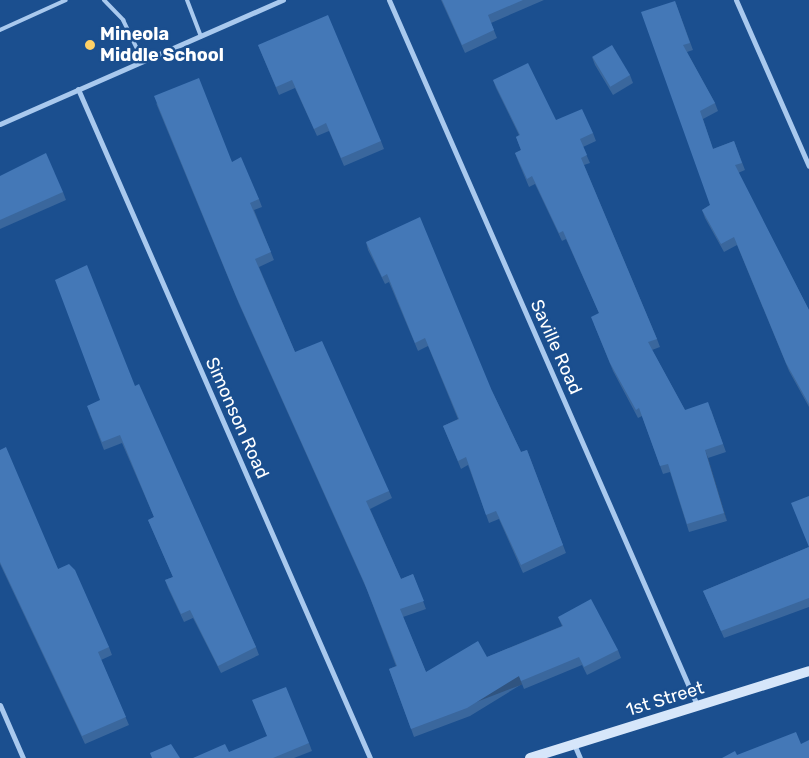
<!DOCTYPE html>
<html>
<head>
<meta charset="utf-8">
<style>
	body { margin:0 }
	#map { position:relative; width:809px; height:758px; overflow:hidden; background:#1b4f8f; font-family:Rubik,sans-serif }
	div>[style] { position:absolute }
	.lane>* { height:4px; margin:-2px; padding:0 2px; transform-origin:2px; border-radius:2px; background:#a9c9ee }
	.street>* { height:5px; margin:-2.5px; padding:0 2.5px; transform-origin:2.5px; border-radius:2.5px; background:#a9c9ee }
	.secondary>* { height:10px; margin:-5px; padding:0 5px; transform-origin:5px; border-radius:5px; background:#d6e6fa }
	.wall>* { inset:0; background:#3a679d }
	.shaded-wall>* { inset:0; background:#305480; transform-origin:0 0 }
	.building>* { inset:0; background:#4478b7; transform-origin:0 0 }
	.dots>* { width:14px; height:14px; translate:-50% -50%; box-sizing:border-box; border:2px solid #1b4f8f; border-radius:50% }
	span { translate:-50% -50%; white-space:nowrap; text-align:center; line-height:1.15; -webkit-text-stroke:5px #1b4f8f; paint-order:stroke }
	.poi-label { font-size:18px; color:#fff; font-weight:700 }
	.left { translate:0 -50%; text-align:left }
	.street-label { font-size:18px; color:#fff }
</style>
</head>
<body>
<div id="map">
	<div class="lane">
		<div style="left:104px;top:0;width:28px;rotate:46deg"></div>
		<div style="left:123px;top:20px;width:46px;rotate:64deg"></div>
		<div style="left:187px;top:0;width:39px;rotate:69deg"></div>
		<div style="left:0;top:30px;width:72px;rotate:-24.4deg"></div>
	</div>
	<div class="street">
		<div style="left:389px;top:0;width:769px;rotate:66.4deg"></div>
		<div style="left:736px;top:0;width:181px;rotate:66.3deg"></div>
		<div style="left:78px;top:89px;width:730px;rotate:66.42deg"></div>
		<div style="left:0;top:124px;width:309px;rotate:-23.7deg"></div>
		<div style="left:0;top:705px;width:58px;rotate:66.5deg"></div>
		<div style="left:574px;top:744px;width:15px;rotate:67deg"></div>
	</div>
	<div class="secondary">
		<div style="left:530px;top:758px;width:292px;rotate:-17.3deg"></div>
	</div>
	<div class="wall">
		<div style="clip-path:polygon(441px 0,544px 0,491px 23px,497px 38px,465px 53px)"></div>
		<div style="clip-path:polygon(675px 1px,693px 50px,687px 52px,715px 103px,718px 111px,703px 119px,713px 149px,734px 141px,745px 170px,738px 173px,809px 310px,809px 407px,789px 371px,737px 245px,724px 252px,705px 218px,702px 210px,710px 205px)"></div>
		<div style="clip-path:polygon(258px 45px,381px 141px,384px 149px,344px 166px,329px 131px,317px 136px,295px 88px,279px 95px)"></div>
		<div style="clip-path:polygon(592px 57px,630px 75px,633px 83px,613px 95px,595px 65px)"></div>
		<div style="clip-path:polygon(493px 80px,556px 120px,593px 133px,596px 141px,583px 147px,590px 163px,584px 165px,657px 339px,660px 347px,652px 350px,685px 410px,711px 410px,726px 452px,708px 458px,727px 521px,689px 532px,670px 472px,663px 474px,642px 416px,638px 418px,613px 371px,594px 324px,599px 313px,566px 239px,562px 241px,535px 184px,529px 187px,518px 161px,515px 153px,521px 150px,516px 137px,519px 135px,496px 88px)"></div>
		<div style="clip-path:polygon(156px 103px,232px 162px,259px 199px,262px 207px,254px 210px,274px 260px,259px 267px,295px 352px,389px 491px,392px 498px,370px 509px,401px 579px,413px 574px,426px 609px,403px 617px,426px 672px,487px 657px,562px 626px,558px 617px,618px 650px,621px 658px,587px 675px,582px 665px,524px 689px,522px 684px,470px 716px,414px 737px,389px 669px,396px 666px,367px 590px,239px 304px)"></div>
		<div style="clip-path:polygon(0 176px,63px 192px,66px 200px,0 229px)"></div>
		<div style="clip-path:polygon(366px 242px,492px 391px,521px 452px,527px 450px,566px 553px,523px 573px,499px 519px,489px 523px,468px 465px,461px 469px,443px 426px,458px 419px,428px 346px,418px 351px,389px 282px,385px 284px,368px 250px)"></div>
		<div style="clip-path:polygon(135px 386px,256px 647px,259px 655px,221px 673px,193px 618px,184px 622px,168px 588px,165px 580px,173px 577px,148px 520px,154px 517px,122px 443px,104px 450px,90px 414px)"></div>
		<div style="clip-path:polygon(0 450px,58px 569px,109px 647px,112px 655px,101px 660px,129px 725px,85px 744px,0 564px)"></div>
		<div style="clip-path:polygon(809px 496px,809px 607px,724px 638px,703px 591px,809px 547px)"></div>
		<div style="clip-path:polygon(309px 743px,312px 751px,294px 758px,193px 758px,229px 752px)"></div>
	</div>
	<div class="shaded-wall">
		<div style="clip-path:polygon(705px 450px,708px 458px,727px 521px,724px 513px)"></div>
		<div style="left:519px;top:676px;width:9px;height:61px;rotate:69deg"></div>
	</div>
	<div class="building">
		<div style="clip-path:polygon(442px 0,523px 0,488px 15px,494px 30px,462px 45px)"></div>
		<div style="clip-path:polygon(675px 1px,690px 43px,683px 45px,715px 103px,700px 111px,713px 149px,734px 141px,742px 163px,735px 165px,809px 310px,809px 404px,786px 363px,734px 237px,721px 244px,702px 210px,710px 205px,641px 12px)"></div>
		<div style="clip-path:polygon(328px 15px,381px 141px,341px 158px,326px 123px,314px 129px,292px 80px,276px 87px,258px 45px)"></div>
		<div style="left:612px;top:45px;width:35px;height:23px;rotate:59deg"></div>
		<div style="clip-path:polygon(528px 63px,556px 120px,582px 109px,593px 133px,580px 139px,587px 155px,581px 158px,657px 339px,648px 342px,685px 410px,708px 402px,723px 444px,705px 450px,724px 513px,687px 524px,668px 464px,660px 466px,639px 408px,636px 410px,610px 363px,591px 317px,599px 313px,563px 231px,559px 233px,532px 176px,527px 179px,515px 153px,521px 150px,516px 137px,520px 135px,493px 80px)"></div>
		<div style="clip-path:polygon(199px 78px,232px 162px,241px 157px,259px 199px,250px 203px,271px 252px,255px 259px,295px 352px,322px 341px,389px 491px,366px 501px,401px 579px,413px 574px,424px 601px,400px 609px,426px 672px,478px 641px,487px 657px,563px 626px,558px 617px,591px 599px,618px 650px,584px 667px,579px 657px,521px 681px,519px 676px,467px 708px,411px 729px,389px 669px,397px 666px,364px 582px,236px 296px,154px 96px)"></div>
		<div style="clip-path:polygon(46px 153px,63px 192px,0 220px,0 176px)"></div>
		<div style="clip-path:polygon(420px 217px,492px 391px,521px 452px,527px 450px,563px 545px,521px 565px,496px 511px,486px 515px,466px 457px,458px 461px,443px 426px,459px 419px,425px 338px,415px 343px,387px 274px,382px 277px,366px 242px)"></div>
		<div style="clip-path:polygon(87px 265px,135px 386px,139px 384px,256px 647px,218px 666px,190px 610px,181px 614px,165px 580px,173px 577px,148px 520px,154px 517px,120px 435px,102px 442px,87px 406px,100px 400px,55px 280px)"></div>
		<div style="clip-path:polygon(6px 447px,58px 569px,69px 564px,75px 570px,109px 647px,98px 652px,126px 717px,82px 736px,0 562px,0 450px)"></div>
		<div style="clip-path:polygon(809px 496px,809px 547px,791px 503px)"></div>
		<div style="clip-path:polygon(809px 547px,809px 598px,721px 631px,703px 591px)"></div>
		<div style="clip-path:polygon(286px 687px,309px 743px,273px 758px,193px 758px,225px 744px,229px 752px,267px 736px,252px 700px)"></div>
		<div style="clip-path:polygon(796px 732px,801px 744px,809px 740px,809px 758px,722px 758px,735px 751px,737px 755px)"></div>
		<div style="clip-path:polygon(171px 744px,180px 758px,152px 758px,150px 753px)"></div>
	</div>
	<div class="dots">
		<div style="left:90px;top:45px;background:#ffd166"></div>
	</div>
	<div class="poi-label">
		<span class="left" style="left:100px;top:45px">Mineola<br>Middle School</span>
	</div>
	<div class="street-label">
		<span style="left:556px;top:347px;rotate:66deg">Saville Road</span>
		<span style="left:237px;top:418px;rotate:66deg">Simonson Road</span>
		<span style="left:665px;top:699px;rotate:-17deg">1st Street</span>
	</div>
</div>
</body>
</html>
